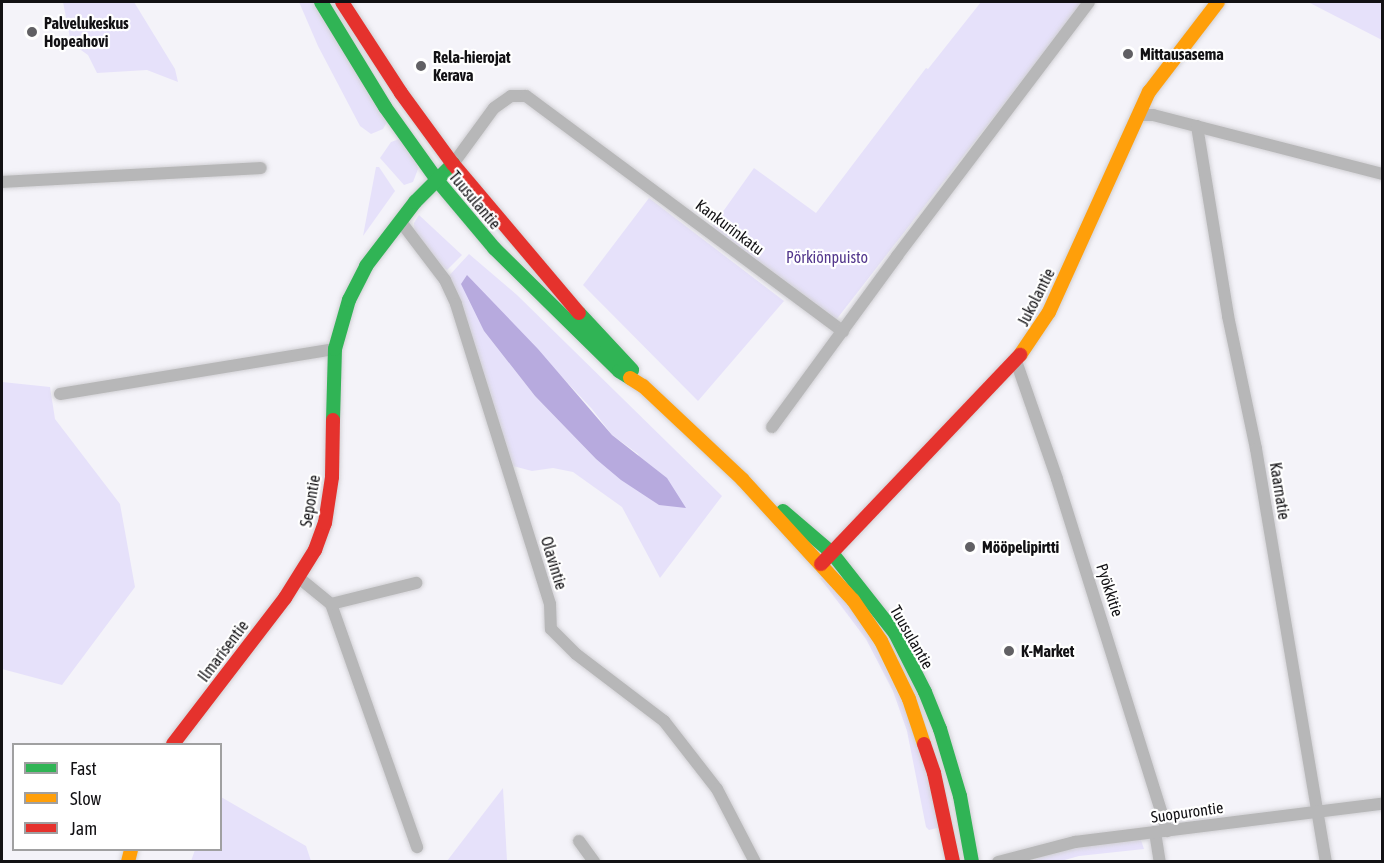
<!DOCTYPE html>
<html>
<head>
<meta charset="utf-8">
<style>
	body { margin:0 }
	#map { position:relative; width:1384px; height:863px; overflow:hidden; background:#f4f3f9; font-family:"Asap Condensed",sans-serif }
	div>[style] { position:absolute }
	.green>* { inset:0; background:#e6e1fa }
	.water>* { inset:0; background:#b7aade }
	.roads { filter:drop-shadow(0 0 2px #d1d0d4) drop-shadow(0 0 2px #d1d0d4) }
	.street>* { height:12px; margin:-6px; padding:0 6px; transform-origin:6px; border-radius:6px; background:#b7b7b8 }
	.fast>* { height:14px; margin:-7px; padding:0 7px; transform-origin:7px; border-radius:7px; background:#30b455 }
	.slow>* { height:14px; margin:-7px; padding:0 7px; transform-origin:7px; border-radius:7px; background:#ff9f0a }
	.jam>* { height:14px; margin:-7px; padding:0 7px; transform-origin:7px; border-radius:7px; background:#e5322d }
	.dots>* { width:16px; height:16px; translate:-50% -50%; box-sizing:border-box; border:3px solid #fff; border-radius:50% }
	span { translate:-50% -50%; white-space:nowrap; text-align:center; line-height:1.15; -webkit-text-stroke:4.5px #fff; paint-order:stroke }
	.poi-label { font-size:16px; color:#121114; font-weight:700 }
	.left { translate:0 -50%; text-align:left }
	.street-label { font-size:16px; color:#121114 }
	.park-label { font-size:16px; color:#53378c }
	.frame { position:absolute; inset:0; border:3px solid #121114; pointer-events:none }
	.legend { position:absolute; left:12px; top:743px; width:210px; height:108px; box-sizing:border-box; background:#fff; border:2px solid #a0a0a1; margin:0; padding:8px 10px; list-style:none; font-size:18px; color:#121114 }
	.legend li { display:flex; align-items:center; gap:12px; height:30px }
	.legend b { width:30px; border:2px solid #a0a0a1 }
</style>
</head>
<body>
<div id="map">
	<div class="green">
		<div style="clip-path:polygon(63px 2px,134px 2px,175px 69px,178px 82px,147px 70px,97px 73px,88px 55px,71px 43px)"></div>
		<div style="clip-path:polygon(299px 2px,314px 2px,387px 122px,383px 129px,371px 134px,360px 126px,318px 46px)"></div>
		<div style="clip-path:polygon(981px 2px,1083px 2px,836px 320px,712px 227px,754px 168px,816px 213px,926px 68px,928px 69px)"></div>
		<div style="clip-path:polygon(1308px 2px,1382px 2px,1382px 40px)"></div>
		<div style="clip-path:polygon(402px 138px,415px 158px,418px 169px,413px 182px,404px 185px,380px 158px,391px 142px)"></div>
		<div style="clip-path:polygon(376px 167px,379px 167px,395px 191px,363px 236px)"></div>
		<div style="clip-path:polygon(649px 198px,784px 301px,698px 401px,583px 285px)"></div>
		<div style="clip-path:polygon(419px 215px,462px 255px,447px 270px,423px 248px,415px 235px,414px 223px)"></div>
		<div style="clip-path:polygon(evenodd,469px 254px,517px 295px,722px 496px,660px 578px,622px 507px,573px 472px,553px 468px,532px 471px,513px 466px,456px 304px,445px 280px,469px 254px,467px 276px,592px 409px,612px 435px,638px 454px,659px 505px,596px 459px,535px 396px,484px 331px,467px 276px)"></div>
		<div style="clip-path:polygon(2px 382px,50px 387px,55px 419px,120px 504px,135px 587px,62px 685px,2px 669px)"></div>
		<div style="clip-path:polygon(820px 578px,824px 578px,851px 609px,870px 638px,915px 728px,941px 827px,929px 830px,926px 827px,907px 731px,893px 691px,866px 639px)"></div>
		<div style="clip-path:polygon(503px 788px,507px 861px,447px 861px)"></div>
		<div style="clip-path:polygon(221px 797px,306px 846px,311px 861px,191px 861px,195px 850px,220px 850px)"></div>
		<div style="clip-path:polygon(1141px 840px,1144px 849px,1079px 856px,1061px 861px,1030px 862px,1046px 854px,1079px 847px)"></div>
	</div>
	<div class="water">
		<div style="clip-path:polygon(467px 275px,538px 349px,612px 435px,667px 478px,686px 508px,659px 505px,621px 480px,596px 459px,535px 396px,484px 331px,461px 284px)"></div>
	</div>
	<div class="roads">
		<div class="street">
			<div style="left:1138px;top:115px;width:15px"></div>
			<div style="left:1153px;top:115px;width:236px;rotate:14.4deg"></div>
			<div style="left:1197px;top:126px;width:193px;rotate:80.7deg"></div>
			<div style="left:1228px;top:316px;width:136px;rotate:78.1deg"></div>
			<div style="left:1256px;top:449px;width:419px;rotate:80.4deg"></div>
			<div style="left:453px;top:164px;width:69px;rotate:-53.8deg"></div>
			<div style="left:494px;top:108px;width:21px;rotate:-35deg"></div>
			<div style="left:511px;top:96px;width:15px"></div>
			<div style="left:526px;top:96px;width:395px;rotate:36.6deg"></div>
			<div style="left:2px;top:182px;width:259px;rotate:-3.1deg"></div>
			<div style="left:401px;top:222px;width:73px;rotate:52.8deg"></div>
			<div style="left:445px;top:280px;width:26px;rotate:65deg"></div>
			<div style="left:456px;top:304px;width:314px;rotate:72.6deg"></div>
			<div style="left:550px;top:604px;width:25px;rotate:88deg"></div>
			<div style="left:551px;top:629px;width:35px;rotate:45deg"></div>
			<div style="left:576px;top:654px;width:111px;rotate:37.3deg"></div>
			<div style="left:664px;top:721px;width:86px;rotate:52.1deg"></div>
			<div style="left:717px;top:789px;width:82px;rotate:62.5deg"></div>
			<div style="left:1016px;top:361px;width:125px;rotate:70.8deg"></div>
			<div style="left:1057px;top:479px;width:369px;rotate:72.6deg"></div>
			<div style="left:60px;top:394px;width:279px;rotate:-9.3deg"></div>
			<div style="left:772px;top:427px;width:212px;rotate:-53.8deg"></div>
			<div style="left:897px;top:256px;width:318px;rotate:-52.9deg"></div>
			<div style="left:299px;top:578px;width:41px;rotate:39.1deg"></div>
			<div style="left:331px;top:604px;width:258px;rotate:70.5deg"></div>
			<div style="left:331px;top:604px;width:88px;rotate:-13.9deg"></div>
			<div style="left:1155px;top:832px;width:30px;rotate:81deg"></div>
			<div style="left:579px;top:841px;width:26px;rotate:54deg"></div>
			<div style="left:998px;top:862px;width:80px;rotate:-14.6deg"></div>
			<div style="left:1075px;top:842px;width:309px;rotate:-7.1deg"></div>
		</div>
		<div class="fast">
			<div style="left:321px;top:2px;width:123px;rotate:58.6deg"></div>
			<div style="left:385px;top:107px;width:90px;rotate:54.5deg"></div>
			<div style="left:437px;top:180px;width:89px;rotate:50deg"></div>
			<div style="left:494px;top:248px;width:175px;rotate:44.5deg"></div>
			<div style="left:619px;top:371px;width:13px;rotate:32deg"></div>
			<div style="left:579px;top:313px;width:78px;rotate:47.1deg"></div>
			<div style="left:333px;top:420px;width:71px;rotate:-88.4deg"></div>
			<div style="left:335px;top:349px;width:51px;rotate:-74.1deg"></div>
			<div style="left:349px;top:300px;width:38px;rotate:-63deg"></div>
			<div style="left:366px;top:266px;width:81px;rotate:-52.6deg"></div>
			<div style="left:415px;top:202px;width:54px;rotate:-45deg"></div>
			<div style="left:783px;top:511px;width:65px;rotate:40.6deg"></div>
			<div style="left:832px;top:553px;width:102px;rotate:51.8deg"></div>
			<div style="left:895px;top:633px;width:66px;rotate:63deg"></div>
			<div style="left:925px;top:692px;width:40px;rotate:68deg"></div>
			<div style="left:940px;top:729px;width:70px;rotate:73.4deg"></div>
			<div style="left:960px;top:796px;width:67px;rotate:79.7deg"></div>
		</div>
		<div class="slow">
			<div style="left:1020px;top:355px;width:52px;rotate:-56deg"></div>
			<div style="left:1049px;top:312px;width:242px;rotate:-65.6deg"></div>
			<div style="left:1149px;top:92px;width:113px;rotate:-52.5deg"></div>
			<div style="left:630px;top:378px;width:15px;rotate:32deg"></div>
			<div style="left:643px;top:386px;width:136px;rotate:43.2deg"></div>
			<div style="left:742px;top:479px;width:164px;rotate:47.5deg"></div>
			<div style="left:853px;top:600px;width:50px;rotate:55.7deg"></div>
			<div style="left:881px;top:641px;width:64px;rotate:64.2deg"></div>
			<div style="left:909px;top:699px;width:47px;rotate:71.6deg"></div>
			<div style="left:128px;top:862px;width:12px;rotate:-76deg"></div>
		</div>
		<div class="jam">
			<div style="left:342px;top:2px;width:108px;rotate:57deg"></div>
			<div style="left:401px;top:93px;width:88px;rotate:53.8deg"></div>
			<div style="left:453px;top:164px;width:195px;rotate:49.8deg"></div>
			<div style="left:821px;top:564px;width:289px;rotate:-46.4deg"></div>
			<div style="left:173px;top:744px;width:184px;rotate:-52.5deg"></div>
			<div style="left:285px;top:598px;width:57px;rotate:-58deg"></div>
			<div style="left:315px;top:550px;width:29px;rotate:-70deg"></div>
			<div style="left:325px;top:523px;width:47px;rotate:-81.3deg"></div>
			<div style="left:332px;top:477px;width:57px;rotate:-89deg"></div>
			<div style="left:924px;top:744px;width:31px;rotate:71deg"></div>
			<div style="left:934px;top:773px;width:91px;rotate:77.9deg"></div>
		</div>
	</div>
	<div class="dots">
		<div style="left:32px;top:32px;background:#616064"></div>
		<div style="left:1128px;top:54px;background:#616064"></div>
		<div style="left:421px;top:66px;background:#616064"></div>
		<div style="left:970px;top:547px;background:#616064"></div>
		<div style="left:1009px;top:651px;background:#616064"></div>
	</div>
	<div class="poi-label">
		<span class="left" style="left:44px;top:32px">Palvelukeskus<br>Hopeahovi</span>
		<span class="left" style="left:1140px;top:54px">Mittausasema</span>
		<span class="left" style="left:433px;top:66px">Rela-hierojat<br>Kerava</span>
		<span class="left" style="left:982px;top:547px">Mööpelipirtti</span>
		<span class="left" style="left:1021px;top:651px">K-Market</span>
	</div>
	<div class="street-label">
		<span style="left:475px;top:200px;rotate:50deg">Tuusulantie</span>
		<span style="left:730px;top:227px;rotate:37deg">Kankurinkatu</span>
		<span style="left:1036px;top:297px;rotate:-63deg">Jukolantie</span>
		<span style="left:1280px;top:491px;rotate:81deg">Kaarnatie</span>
		<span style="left:310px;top:501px;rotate:-80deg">Sepontie</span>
		<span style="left:554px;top:563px;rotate:73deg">Olavintie</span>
		<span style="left:1110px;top:590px;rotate:72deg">Pyökkitie</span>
		<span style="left:912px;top:637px;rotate:60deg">Tuusulantie</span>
		<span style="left:223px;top:651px;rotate:-53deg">Ilmarisentie</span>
		<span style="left:1187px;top:812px;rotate:-8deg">Suopurontie</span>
	</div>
	<div class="park-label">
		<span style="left:827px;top:257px">Pörkiönpuisto</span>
	</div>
	<div class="frame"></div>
	<ul class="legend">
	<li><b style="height:8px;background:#30b455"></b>Fast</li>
	<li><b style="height:8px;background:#ff9f0a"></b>Slow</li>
	<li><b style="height:8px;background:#e5322d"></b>Jam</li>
	</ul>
</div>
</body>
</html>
